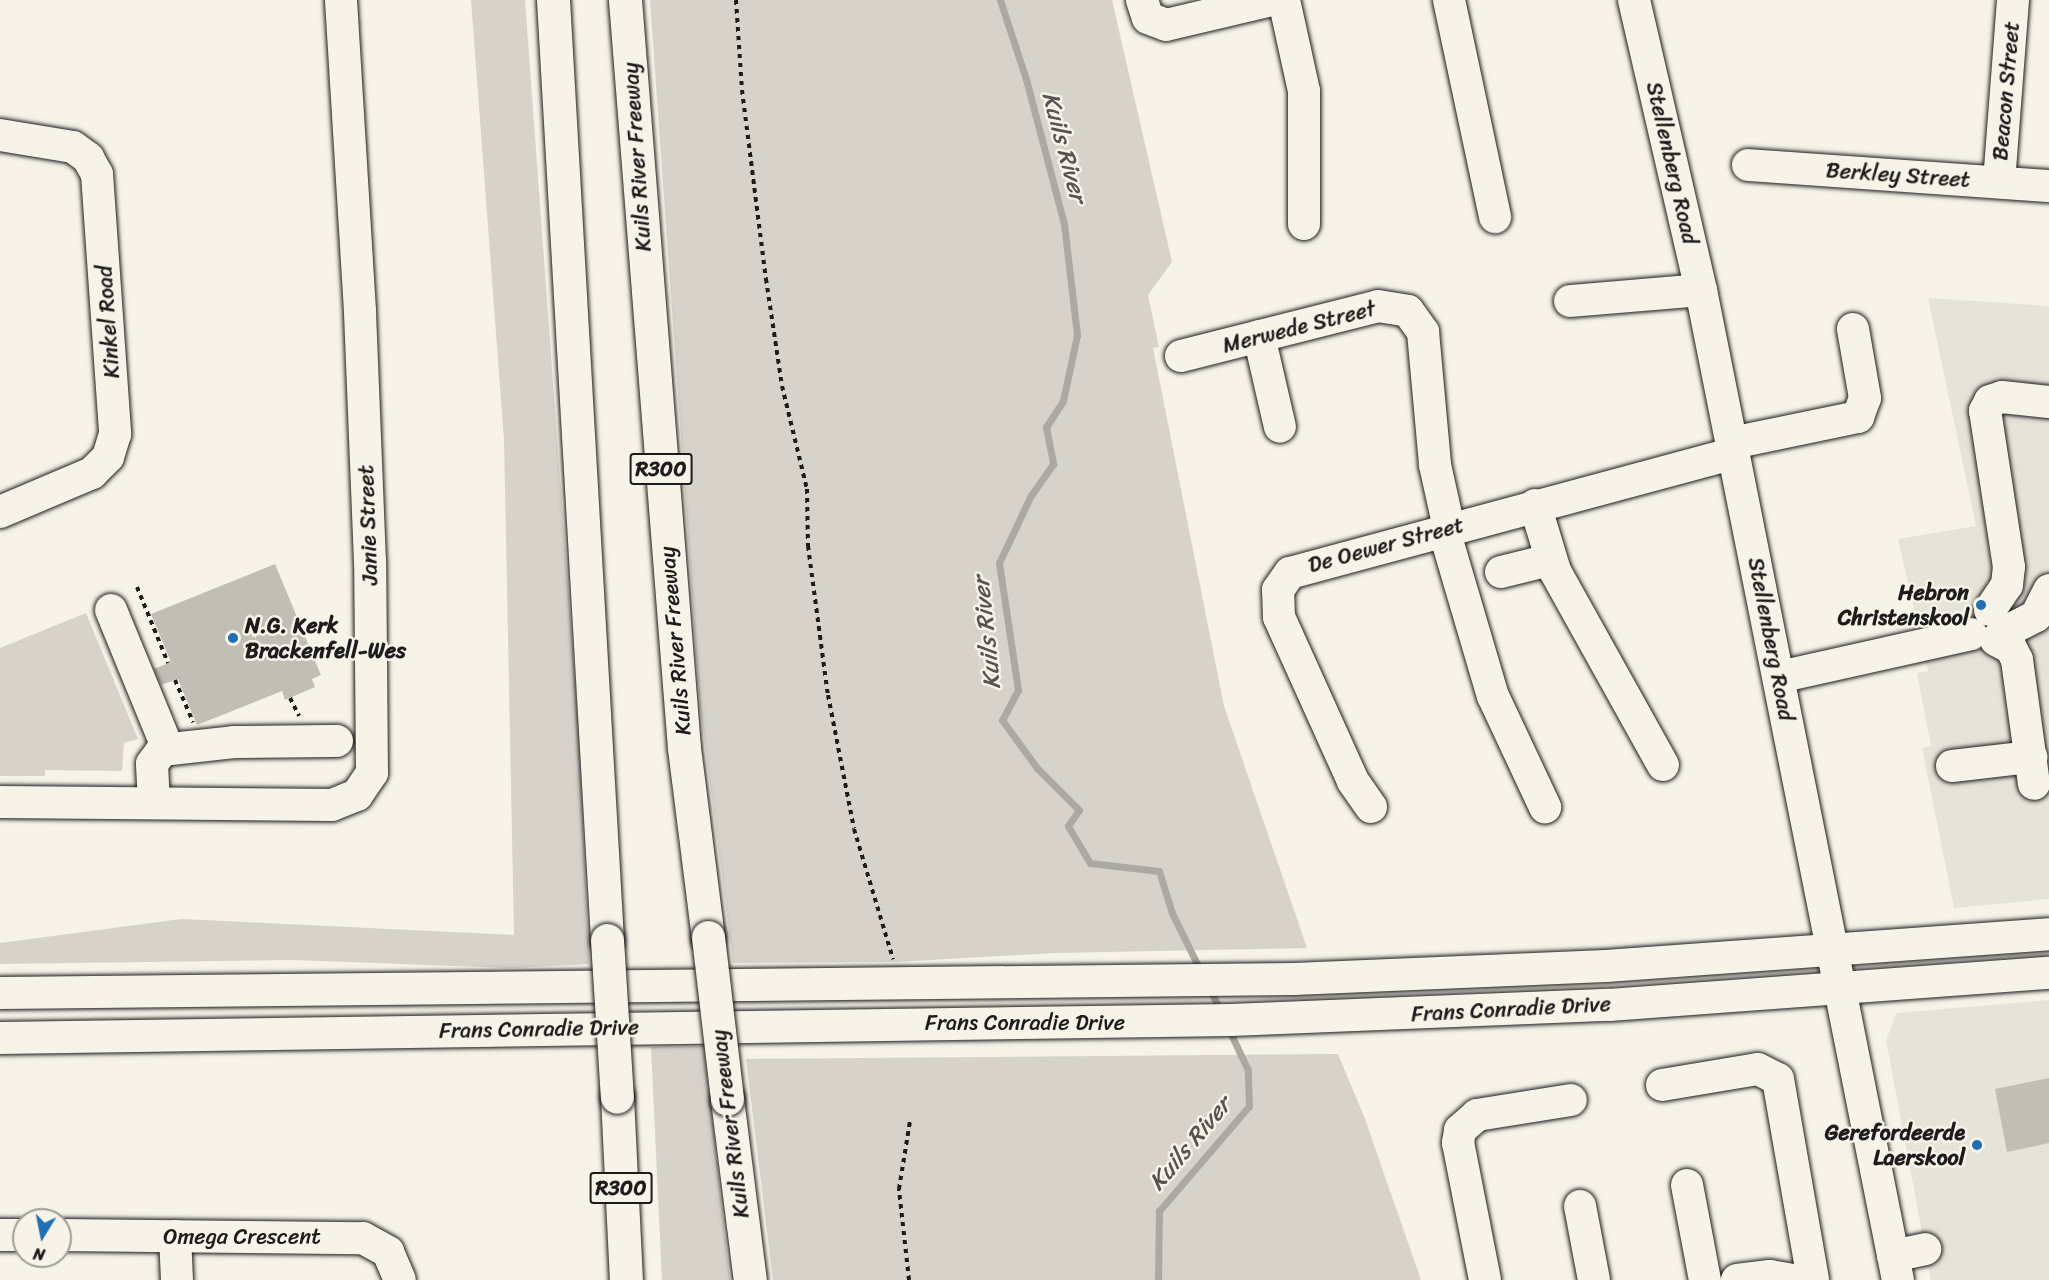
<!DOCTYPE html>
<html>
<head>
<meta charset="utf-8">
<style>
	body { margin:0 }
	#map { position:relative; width:2049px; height:1280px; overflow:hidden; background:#f7f3e8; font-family:Sriracha,sans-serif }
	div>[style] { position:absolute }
	.built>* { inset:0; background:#e6e3d9 }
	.green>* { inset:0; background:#d7d3cb }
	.stream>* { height:7px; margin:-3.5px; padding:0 3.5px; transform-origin:3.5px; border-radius:3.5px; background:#aca9a2 }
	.building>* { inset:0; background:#c0beb5 }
	.path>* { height:4px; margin-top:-2px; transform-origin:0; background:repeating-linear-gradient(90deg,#1c1c1c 0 4.5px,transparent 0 9px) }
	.roads { filter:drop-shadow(0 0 2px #1c1c1c) drop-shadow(0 0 2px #1c1c1c) }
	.minor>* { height:32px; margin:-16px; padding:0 16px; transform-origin:16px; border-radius:16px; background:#f7f3e8 }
	.highway>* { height:33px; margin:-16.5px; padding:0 16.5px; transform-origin:16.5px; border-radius:16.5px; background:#f7f3e8 }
	.bridges { filter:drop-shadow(0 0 2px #1c1c1c) drop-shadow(0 0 2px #1c1c1c) }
	.highway-bridge>* { height:33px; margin:-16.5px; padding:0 16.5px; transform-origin:16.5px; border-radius:16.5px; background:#f7f3e8 }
	.dots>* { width:16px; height:16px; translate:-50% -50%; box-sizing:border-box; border:3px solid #f7f3e8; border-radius:50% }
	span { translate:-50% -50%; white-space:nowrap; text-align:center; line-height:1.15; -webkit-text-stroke:5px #f7f3e8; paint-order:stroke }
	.shield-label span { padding:2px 4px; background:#f7f3e8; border:2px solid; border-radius:4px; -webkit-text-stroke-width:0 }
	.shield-label { font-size:21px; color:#1c1c1c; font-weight:700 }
	.street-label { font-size:22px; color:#1c1c1c }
	.poi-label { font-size:22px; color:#1c1c1c; font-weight:700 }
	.right { translate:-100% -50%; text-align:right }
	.left { translate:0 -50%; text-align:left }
	.water-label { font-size:24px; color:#565452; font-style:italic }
	.north { position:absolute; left:12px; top:1208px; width:60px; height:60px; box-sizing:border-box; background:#f7f3e8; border:2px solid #9f9d96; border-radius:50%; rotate:190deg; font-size:16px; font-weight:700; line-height:24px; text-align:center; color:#1c1c1c }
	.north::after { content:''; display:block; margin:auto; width:21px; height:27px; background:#1f6fb2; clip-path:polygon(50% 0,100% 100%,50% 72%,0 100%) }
</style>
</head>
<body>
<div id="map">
	<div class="built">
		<div style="clip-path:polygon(1928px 298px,2049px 306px,2049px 899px,1954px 908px,1922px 748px,1931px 746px,1917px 673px,1928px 671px,1898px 539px,1976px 526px)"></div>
		<div style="clip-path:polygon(2049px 1000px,2049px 1280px,1931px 1280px,1886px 1040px,1897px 1013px)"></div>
	</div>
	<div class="green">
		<div style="clip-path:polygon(471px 0,525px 0,579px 737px,589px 964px,513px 968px,293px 960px,0 964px,0 943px,181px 919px,514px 935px,504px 440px)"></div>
		<div style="clip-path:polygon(650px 0,1112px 0,1172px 262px,1148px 295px,1159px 347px,1153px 348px,1224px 706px,1307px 948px,1056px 953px,894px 962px,733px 963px,700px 705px)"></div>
		<div style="clip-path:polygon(86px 613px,138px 739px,124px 743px,122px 771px,45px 770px,45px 776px,0 776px,0 648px)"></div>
		<div style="clip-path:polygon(704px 1046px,730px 1280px,662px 1280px,651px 1047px)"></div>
		<div style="clip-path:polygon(1338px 1054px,1365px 1119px,1421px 1280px,773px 1280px,746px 1059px)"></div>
	</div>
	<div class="stream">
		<div style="left:1000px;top:0;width:83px;rotate:71.8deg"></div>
		<div style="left:1026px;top:79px;width:150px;rotate:75.3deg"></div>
		<div style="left:1064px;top:224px;width:112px;rotate:83.3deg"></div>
		<div style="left:1077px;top:335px;width:67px;rotate:102deg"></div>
		<div style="left:1063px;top:401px;width:31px;rotate:123deg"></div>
		<div style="left:1046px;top:427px;width:38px;rotate:79deg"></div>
		<div style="left:1053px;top:464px;width:38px;rotate:125deg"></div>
		<div style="left:1031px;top:495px;width:75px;rotate:115.2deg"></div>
		<div style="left:999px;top:563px;width:128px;rotate:81.5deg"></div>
		<div style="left:1018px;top:690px;width:34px;rotate:118deg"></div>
		<div style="left:1002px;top:720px;width:59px;rotate:53.9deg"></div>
		<div style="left:1037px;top:768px;width:59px;rotate:45deg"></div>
		<div style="left:1079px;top:810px;width:19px;rotate:125deg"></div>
		<div style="left:1068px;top:826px;width:43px;rotate:59.3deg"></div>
		<div style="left:1090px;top:863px;width:69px;rotate:6.6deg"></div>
		<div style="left:1159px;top:871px;width:44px;rotate:72.8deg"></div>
		<div style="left:1172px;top:913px;width:66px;rotate:63.8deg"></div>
		<div style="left:1210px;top:990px;width:25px;rotate:63deg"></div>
		<div style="left:1158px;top:1280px;width:69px;rotate:-89.2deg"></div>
		<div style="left:1159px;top:1211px;width:138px;rotate:-49.4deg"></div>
		<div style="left:1249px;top:1106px;width:36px;rotate:-92deg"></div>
		<div style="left:1248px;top:1070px;width:47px;rotate:-115.5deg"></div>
	</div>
	<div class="building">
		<div style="clip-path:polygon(275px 564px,321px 675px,312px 679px,315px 687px,285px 700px,282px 691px,197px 725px,178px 679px,161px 685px,154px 669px,171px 662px,151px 614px)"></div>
		<div style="clip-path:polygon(2049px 1078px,2049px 1143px,2007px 1152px,1995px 1089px)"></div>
	</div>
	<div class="path">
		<div style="left:736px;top:0;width:90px;rotate:86.2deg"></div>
		<div style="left:742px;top:90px;width:191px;rotate:82.8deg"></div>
		<div style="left:766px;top:279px;width:108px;rotate:81.5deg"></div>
		<div style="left:782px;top:386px;width:106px;rotate:76.4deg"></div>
		<div style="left:807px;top:489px;width:57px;rotate:89deg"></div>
		<div style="left:808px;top:546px;width:150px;rotate:82.4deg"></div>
		<div style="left:828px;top:695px;width:136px;rotate:79deg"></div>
		<div style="left:854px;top:829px;width:136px;rotate:73.3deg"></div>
		<div style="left:137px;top:587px;width:82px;rotate:67.8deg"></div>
		<div style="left:175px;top:680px;width:46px;rotate:66.8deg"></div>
		<div style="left:290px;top:698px;width:20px;rotate:63deg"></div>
		<div style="left:909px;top:1280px;width:92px;rotate:-96.3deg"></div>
		<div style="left:899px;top:1189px;width:69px;rotate:-80.8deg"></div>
	</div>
	<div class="roads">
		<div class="minor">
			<div style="left:1142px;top:0;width:19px;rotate:72deg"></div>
			<div style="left:1148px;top:18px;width:19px;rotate:21deg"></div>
			<div style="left:1166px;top:25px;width:109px;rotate:-13.3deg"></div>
			<div style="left:1284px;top:0;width:93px;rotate:77.6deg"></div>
			<div style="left:1304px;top:91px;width:133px;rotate:90deg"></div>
			<div style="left:1449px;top:0;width:222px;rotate:78deg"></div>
			<div style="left:1634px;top:0;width:298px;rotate:77deg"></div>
			<div style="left:1701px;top:290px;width:1009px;rotate:78.75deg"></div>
			<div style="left:0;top:135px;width:74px;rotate:9.3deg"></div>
			<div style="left:73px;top:147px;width:19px;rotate:36deg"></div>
			<div style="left:88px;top:158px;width:18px;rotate:61deg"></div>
			<div style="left:97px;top:174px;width:261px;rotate:86deg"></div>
			<div style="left:115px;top:434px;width:24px;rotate:107deg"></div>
			<div style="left:108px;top:457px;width:23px;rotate:135deg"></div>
			<div style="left:92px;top:473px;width:100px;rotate:157deg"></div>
			<div style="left:1748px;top:165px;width:302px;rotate:4deg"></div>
			<div style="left:1999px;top:182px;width:183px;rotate:-85.6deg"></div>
			<div style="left:1570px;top:301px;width:131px;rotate:-4.8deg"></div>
			<div style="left:1259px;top:336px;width:93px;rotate:77deg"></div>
			<div style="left:1181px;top:356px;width:203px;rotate:-14.2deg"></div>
			<div style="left:1378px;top:306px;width:30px;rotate:9deg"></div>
			<div style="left:1408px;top:311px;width:26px;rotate:54deg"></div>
			<div style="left:1423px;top:332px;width:134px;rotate:84.8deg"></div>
			<div style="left:1435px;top:465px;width:65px;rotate:77.5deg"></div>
			<div style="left:1732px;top:443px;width:129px;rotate:-11.7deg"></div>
			<div style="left:1858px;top:417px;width:20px;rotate:-70deg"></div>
			<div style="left:1865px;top:398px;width:70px;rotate:-99.9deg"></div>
			<div style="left:1535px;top:505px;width:69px;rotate:73.1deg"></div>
			<div style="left:1555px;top:571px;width:222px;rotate:60.9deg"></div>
			<div style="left:1444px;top:530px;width:173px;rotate:73.6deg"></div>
			<div style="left:1493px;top:696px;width:123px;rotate:64.9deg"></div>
			<div style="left:1501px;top:572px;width:50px;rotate:-13.8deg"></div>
			<div style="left:111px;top:610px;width:150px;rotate:67.7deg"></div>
			<div style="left:1990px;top:610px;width:30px;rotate:-56deg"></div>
			<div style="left:2007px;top:585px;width:18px;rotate:-84deg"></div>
			<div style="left:2009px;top:567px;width:158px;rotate:-98.7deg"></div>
			<div style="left:1985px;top:411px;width:11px;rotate:-63deg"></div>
			<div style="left:1990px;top:401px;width:13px;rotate:-18deg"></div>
			<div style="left:2002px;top:397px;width:47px;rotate:6.1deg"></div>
			<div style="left:2001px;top:634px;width:39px;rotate:-27deg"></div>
			<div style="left:2036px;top:616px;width:29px;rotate:-63deg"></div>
			<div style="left:1996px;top:640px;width:17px;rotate:28deg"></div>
			<div style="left:2011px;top:648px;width:13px;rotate:63deg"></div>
			<div style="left:2017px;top:660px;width:125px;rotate:82.2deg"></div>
			<div style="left:1779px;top:677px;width:197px;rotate:-12.6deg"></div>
			<div style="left:1952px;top:766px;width:80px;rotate:-6.5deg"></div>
			<div style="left:0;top:802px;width:332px;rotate:0.5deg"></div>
			<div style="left:332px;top:805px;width:27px;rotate:-22deg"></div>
			<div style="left:357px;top:795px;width:27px;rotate:-56deg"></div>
			<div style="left:372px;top:773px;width:211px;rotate:-90.5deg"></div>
			<div style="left:370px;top:562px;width:251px;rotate:-92.3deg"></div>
			<div style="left:360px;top:311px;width:312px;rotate:-93.5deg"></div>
			<div style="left:154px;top:803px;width:39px;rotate:-93deg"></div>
			<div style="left:152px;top:764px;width:17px;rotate:-54deg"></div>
			<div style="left:162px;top:750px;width:72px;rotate:-6.3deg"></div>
			<div style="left:234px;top:742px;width:103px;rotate:-0.6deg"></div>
			<div style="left:1371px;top:807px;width:32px;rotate:-125deg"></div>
			<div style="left:1353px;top:781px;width:180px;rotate:-114.3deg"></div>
			<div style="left:1279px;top:617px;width:27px;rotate:-92deg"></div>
			<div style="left:1278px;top:590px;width:21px;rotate:-55deg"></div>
			<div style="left:1290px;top:573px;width:460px;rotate:-15.1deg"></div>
			<div style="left:0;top:993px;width:1294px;rotate:-0.62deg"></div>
			<div style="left:1294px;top:979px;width:312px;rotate:-2.4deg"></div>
			<div style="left:1606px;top:966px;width:444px;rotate:-4.1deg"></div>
			<div style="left:0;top:1038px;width:1231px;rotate:-0.84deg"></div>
			<div style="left:1231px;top:1020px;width:378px;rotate:-2.3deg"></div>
			<div style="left:1609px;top:1005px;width:441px;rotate:-4.2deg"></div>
			<div style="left:1662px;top:1085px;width:97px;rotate:-9.5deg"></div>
			<div style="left:1758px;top:1069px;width:22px;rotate:27deg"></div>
			<div style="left:1778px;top:1079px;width:204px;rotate:80.1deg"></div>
			<div style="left:1687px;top:1185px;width:97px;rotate:79.3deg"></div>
			<div style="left:1580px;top:1206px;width:75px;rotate:79.3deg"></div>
			<div style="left:0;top:1235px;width:24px"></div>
			<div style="left:60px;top:1235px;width:303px;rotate:0.6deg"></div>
			<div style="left:363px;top:1238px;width:29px;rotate:29deg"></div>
			<div style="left:388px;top:1252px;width:30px;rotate:67deg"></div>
			<div style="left:175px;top:1236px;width:44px;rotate:87.4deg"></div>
			<div style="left:1893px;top:1256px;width:33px;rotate:-12deg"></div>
			<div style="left:1485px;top:1280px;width:140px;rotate:-101.1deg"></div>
			<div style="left:1458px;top:1143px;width:13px;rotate:-81deg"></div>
			<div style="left:1460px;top:1130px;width:23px;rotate:-41deg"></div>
			<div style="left:1477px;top:1115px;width:95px;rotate:-9.1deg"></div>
			<div style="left:1737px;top:1280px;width:33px;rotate:-7deg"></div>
			<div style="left:1770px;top:1276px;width:22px;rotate:10deg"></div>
		</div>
		<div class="highway">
			<div style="left:553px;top:0;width:942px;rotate:86.71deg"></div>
			<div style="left:625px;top:0;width:750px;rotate:85.49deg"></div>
			<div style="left:684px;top:748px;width:191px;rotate:82.8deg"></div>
			<div style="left:617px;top:1097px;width:183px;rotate:87.2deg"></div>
			<div style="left:727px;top:1099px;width:182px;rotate:82.8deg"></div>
		</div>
	</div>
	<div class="bridges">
		<div class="highway-bridge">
			<div style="left:708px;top:937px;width:163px;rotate:83.3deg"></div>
			<div style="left:607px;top:940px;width:157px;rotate:86.4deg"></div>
		</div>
	</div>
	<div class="dots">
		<div style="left:1981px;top:605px;background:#1f6fb2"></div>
		<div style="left:233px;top:638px;background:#1f6fb2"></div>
		<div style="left:1977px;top:1145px;background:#1f6fb2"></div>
	</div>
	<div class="shield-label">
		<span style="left:661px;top:469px">R300</span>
		<span style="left:621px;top:1188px">R300</span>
	</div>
	<div class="street-label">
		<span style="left:2006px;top:91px;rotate:-85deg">Beacon Street</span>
		<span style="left:637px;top:157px;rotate:-94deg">Kuils River Freeway</span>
		<span style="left:1672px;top:163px;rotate:77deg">Stellenberg Road</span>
		<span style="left:1898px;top:175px;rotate:4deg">Berkley Street</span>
		<span style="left:108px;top:322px;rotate:-94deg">Kinkel Road</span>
		<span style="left:1299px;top:327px;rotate:-14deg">Merwede Street</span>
		<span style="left:368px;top:525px;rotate:-92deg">Janie Street</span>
		<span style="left:1386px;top:545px;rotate:-15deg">De Oewer Street</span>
		<span style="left:1771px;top:639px;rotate:79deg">Stellenberg Road</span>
		<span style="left:675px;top:641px;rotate:-95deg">Kuils River Freeway</span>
		<span style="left:1511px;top:1009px;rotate:-3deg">Frans Conradie Drive</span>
		<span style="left:1025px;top:1023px">Frans Conradie Drive</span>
		<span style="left:539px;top:1029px;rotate:-1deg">Frans Conradie Drive</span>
		<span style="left:730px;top:1124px;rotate:-97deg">Kuils River Freeway</span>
		<span style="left:242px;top:1237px">Omega Crescent</span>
	</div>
	<div class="poi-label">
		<span class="right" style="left:1969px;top:605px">Hebron<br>Christenskool</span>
		<span class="left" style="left:245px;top:638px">N.G. Kerk<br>Brackenfell-Wes</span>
		<span class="right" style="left:1965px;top:1145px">Gerefordeerde<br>Laerskool</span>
	</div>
	<div class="water-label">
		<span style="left:1064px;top:147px;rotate:75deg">Kuils River</span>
		<span style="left:987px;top:633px;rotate:-96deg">Kuils River</span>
		<span style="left:1190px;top:1144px;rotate:-50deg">Kuils River</span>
	</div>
	<div class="north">N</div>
</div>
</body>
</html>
